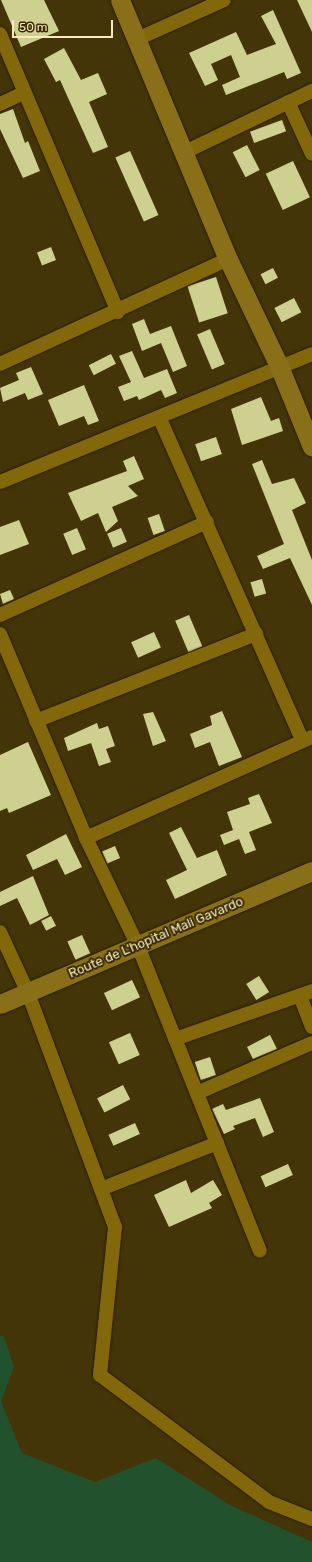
<!DOCTYPE html>
<html>
<head>
<meta charset="utf-8">
<style>
	body { margin:0 }
	#map { position:relative; width:312px; height:1562px; overflow:hidden; background:#443508; font-family:Rubik,sans-serif }
	div>[style] { position:absolute }
	.green>* { inset:0; background:#22512e }
	.building>* { inset:0; background:#ced090; transform-origin:0 0 }
	.roads { filter:drop-shadow(0 0 1px #261d04) drop-shadow(0 0 1px #261d04) }
	.street>* { height:14px; margin:-7px; padding:0 7px; transform-origin:7px; border-radius:7px; background:#83670b }
	.secondary>* { height:19px; margin:-9.5px; padding:0 9.5px; transform-origin:9.5px; border-radius:9.5px; background:#8a6f19 }
	span { translate:-50% -50%; white-space:nowrap; text-align:center; line-height:1.15; -webkit-text-stroke:4px #392b00; paint-order:stroke }
	.street-label { font-size:13px; color:#f8e9c3 }
	.scale { position:absolute; left:12px; top:20px; width:101px; height:18px; box-sizing:border-box; border:2px solid #f8e9c3; border-top:0; padding-left:5px; font-size:12px; line-height:14px; white-space:nowrap; color:#f8e9c3; -webkit-text-stroke:3px #392b00; paint-order:stroke }
</style>
</head>
<body>
<div id="map">
	<div class="green">
		<div style="clip-path:polygon(0 1336px,4px 1336px,14px 1367px,1px 1401px,22px 1453px,95px 1482px,156px 1458px,230px 1505px,312px 1542px,312px 1562px,0 1562px)"></div>
	</div>
	<div class="building">
		<div style="clip-path:polygon(1px 0,44px 0,59px 31px,21px 47px)"></div>
		<div style="clip-path:polygon(297px 0,312px 0,312px 32px)"></div>
		<div style="clip-path:polygon(273px 10px,301px 73px,287px 79px,284px 72px,226px 95px,222px 85px,240px 77px,231px 55px,211px 64px,218px 80px,205px 86px,189px 53px,236px 32px,247px 55px,276px 44px,261px 16px)"></div>
		<div style="clip-path:polygon(64px 48px,81px 80px,98px 73px,107px 94px,89px 102px,108px 147px,93px 153px,60px 80px,56px 82px,44px 59px)"></div>
		<div style="clip-path:polygon(13px 109px,25px 143px,28px 141px,40px 171px,23px 178px,0 129px,0 114px)"></div>
		<div style="left:282px;top:120px;width:12px;height:34px;rotate:70deg"></div>
		<div style="left:247px;top:145px;width:28px;height:16px;rotate:63deg"></div>
		<div style="left:130px;top:151px;width:70px;height:16px;rotate:66deg"></div>
		<div style="left:293px;top:161px;width:40px;height:30px;rotate:65deg"></div>
		<div style="left:51px;top:247px;width:14px;height:15px;rotate:69deg"></div>
		<div style="left:273px;top:268px;width:11px;height:14px;rotate:63deg"></div>
		<div style="left:216px;top:277px;width:38px;height:30px;rotate:72deg"></div>
		<div style="left:294px;top:298px;width:16px;height:22px;rotate:63deg"></div>
		<div style="clip-path:polygon(144px 319px,150px 334px,171px 326px,187px 366px,173px 372px,161px 343px,142px 351px,132px 324px)"></div>
		<div style="left:210px;top:329px;width:38px;height:14px;rotate:67deg"></div>
		<div style="clip-path:polygon(132px 351px,144px 378px,167px 369px,177px 393px,165px 398px,161px 390px,139px 400px,137px 396px,124px 401px,118px 387px,131px 382px,119px 356px)"></div>
		<div style="left:111px;top:354px;width:11px;height:25px;rotate:63deg"></div>
		<div style="clip-path:polygon(31px 367px,43px 394px,28px 400px,25px 393px,3px 402px,0 388px,19px 380px,16px 373px)"></div>
		<div style="clip-path:polygon(84px 385px,99px 421px,88px 425px,84px 416px,59px 426px,48px 400px)"></div>
		<div style="clip-path:polygon(261px 397px,271px 421px,279px 418px,283px 431px,242px 445px,231px 409px)"></div>
		<div style="left:216px;top:437px;width:18px;height:22px;rotate:71deg"></div>
		<div style="clip-path:polygon(134px 456px,144px 479px,128px 486px,138px 496px,112px 507px,118px 521px,106px 532px,98px 513px,81px 521px,68px 493px,127px 471px,123px 461px)"></div>
		<div style="clip-path:polygon(262px 460px,272px 484px,294px 478px,306px 503px,292px 510px,312px 560px,312px 605px,290px 558px,263px 569px,257px 556px,284px 544px,252px 464px)"></div>
		<div style="left:159px;top:514px;width:18px;height:12px;rotate:71deg"></div>
		<div style="clip-path:polygon(19px 520px,29px 544px,0 555px,0 527px)"></div>
		<div style="left:77px;top:528px;width:23px;height:15px;rotate:67deg"></div>
		<div style="left:121px;top:528px;width:15px;height:15px;rotate:67deg"></div>
		<div style="left:262px;top:579px;width:15px;height:12px;rotate:74deg"></div>
		<div style="clip-path:polygon(10px 590px,14px 599px,3px 604px,0 594px)"></div>
		<div style="left:189px;top:615px;width:34px;height:15px;rotate:67deg"></div>
		<div style="left:154px;top:632px;width:17px;height:25px;rotate:66deg"></div>
		<div style="clip-path:polygon(222px 711px,242px 757px,219px 766px,210px 742px,195px 748px,190px 734px,212px 725px,210px 716px)"></div>
		<div style="clip-path:polygon(153px 712px,166px 741px,153px 746px,143px 714px)"></div>
		<div style="clip-path:polygon(97px 723px,99px 729px,108px 726px,115px 746px,106px 749px,111px 762px,99px 766px,91px 743px,68px 751px,64px 738px)"></div>
		<div style="clip-path:polygon(28px 742px,51px 795px,9px 813px,7px 808px,0 811px,0 755px)"></div>
		<div style="clip-path:polygon(259px 794px,272px 823px,249px 832px,256px 850px,245px 854px,239px 839px,224px 845px,220px 835px,233px 830px,227px 812px,250px 804px,248px 798px)"></div>
		<div style="clip-path:polygon(181px 827px,197px 858px,217px 850px,227px 875px,175px 899px,166px 880px,187px 870px,169px 833px)"></div>
		<div style="clip-path:polygon(66px 834px,82px 867px,65px 875px,57px 859px,33px 870px,26px 855px)"></div>
		<div style="left:115px;top:846px;width:13px;height:14px;rotate:67deg"></div>
		<div style="clip-path:polygon(33px 876px,49px 915px,30px 925px,17px 898px,0 906px,0 892px)"></div>
		<div style="left:51px;top:916px;width:11px;height:11px;rotate:63deg"></div>
		<div style="left:82px;top:935px;width:20px;height:16px;rotate:66deg"></div>
		<div style="left:259px;top:976px;width:19px;height:15px;rotate:58deg"></div>
		<div style="left:132px;top:980px;width:19px;height:31px;rotate:65deg"></div>
		<div style="left:130px;top:1033px;width:24px;height:23px;rotate:66deg"></div>
		<div style="clip-path:polygon(270px 1035px,277px 1049px,253px 1059px,247px 1047px)"></div>
		<div style="left:210px;top:1057px;width:19px;height:16px;rotate:72deg"></div>
		<div style="left:123px;top:1085px;width:16px;height:29px;rotate:63deg"></div>
		<div style="clip-path:polygon(260px 1098px,274px 1132px,263px 1137px,255px 1118px,233px 1126px,235px 1129px,224px 1134px,212px 1109px,223px 1104px,226px 1110px)"></div>
		<div style="left:135px;top:1123px;width:12px;height:29px;rotate:66deg"></div>
		<div style="left:288px;top:1164px;width:12px;height:30px;rotate:66deg"></div>
		<div style="clip-path:polygon(186px 1180px,191px 1193px,213px 1180px,222px 1195px,209px 1203px,212px 1208px,169px 1227px,154px 1195px)"></div>
	</div>
	<div class="roads">
		<div class="street">
			<div style="left:0;top:34px;width:302px;rotate:67deg"></div>
			<div style="left:137px;top:39px;width:95px;rotate:-24.1deg"></div>
			<div style="left:288px;top:102px;width:57px;rotate:65.2deg"></div>
			<div style="left:0;top:104px;width:26px;rotate:-25deg"></div>
			<div style="left:185px;top:152px;width:141px;rotate:-25.7deg"></div>
			<div style="left:0;top:364px;width:251px;rotate:-24.7deg"></div>
			<div style="left:160px;top:419px;width:351px;rotate:66.1deg"></div>
			<div style="left:0;top:482px;width:337px;rotate:-22.3deg"></div>
			<div style="left:0;top:615px;width:227px;rotate:-24.2deg"></div>
			<div style="left:0;top:634px;width:221px;rotate:67.1deg"></div>
			<div style="left:86px;top:838px;width:120px;rotate:64.3deg"></div>
			<div style="left:138px;top:946px;width:328px;rotate:68.2deg"></div>
			<div style="left:36px;top:721px;width:237px;rotate:-21.6deg"></div>
			<div style="left:86px;top:838px;width:248px;rotate:-24.1deg"></div>
			<div style="left:0;top:932px;width:67px;rotate:65.3deg"></div>
			<div style="left:28px;top:993px;width:250px;rotate:69.6deg"></div>
			<div style="left:115px;top:1227px;width:149px;rotate:95.8deg"></div>
			<div style="left:100px;top:1375px;width:211px;rotate:36.9deg"></div>
			<div style="left:269px;top:1502px;width:46px;rotate:21.6deg"></div>
			<div style="left:300px;top:996px;width:33px;rotate:69deg"></div>
			<div style="left:175px;top:1039px;width:145px;rotate:-19.3deg"></div>
			<div style="left:197px;top:1093px;width:125px;rotate:-23.5deg"></div>
			<div style="left:101px;top:1189px;width:125px;rotate:-21.6deg"></div>
		</div>
		<div class="secondary">
			<div style="left:120px;top:0;width:281px;rotate:67.4deg"></div>
			<div style="left:228px;top:259px;width:119px;rotate:64.5deg"></div>
			<div style="left:279px;top:366px;width:87px;rotate:67.8deg"></div>
			<div style="left:0;top:1004px;width:339px;rotate:-23.1deg"></div>
		</div>
	</div>
	<div class="street-label">
		<span style="left:156px;top:938px;rotate:-23deg">Route de L'hopital Mali Gavardo</span>
	</div>
	<div class="scale">50 m</div>
</div>
</body>
</html>
